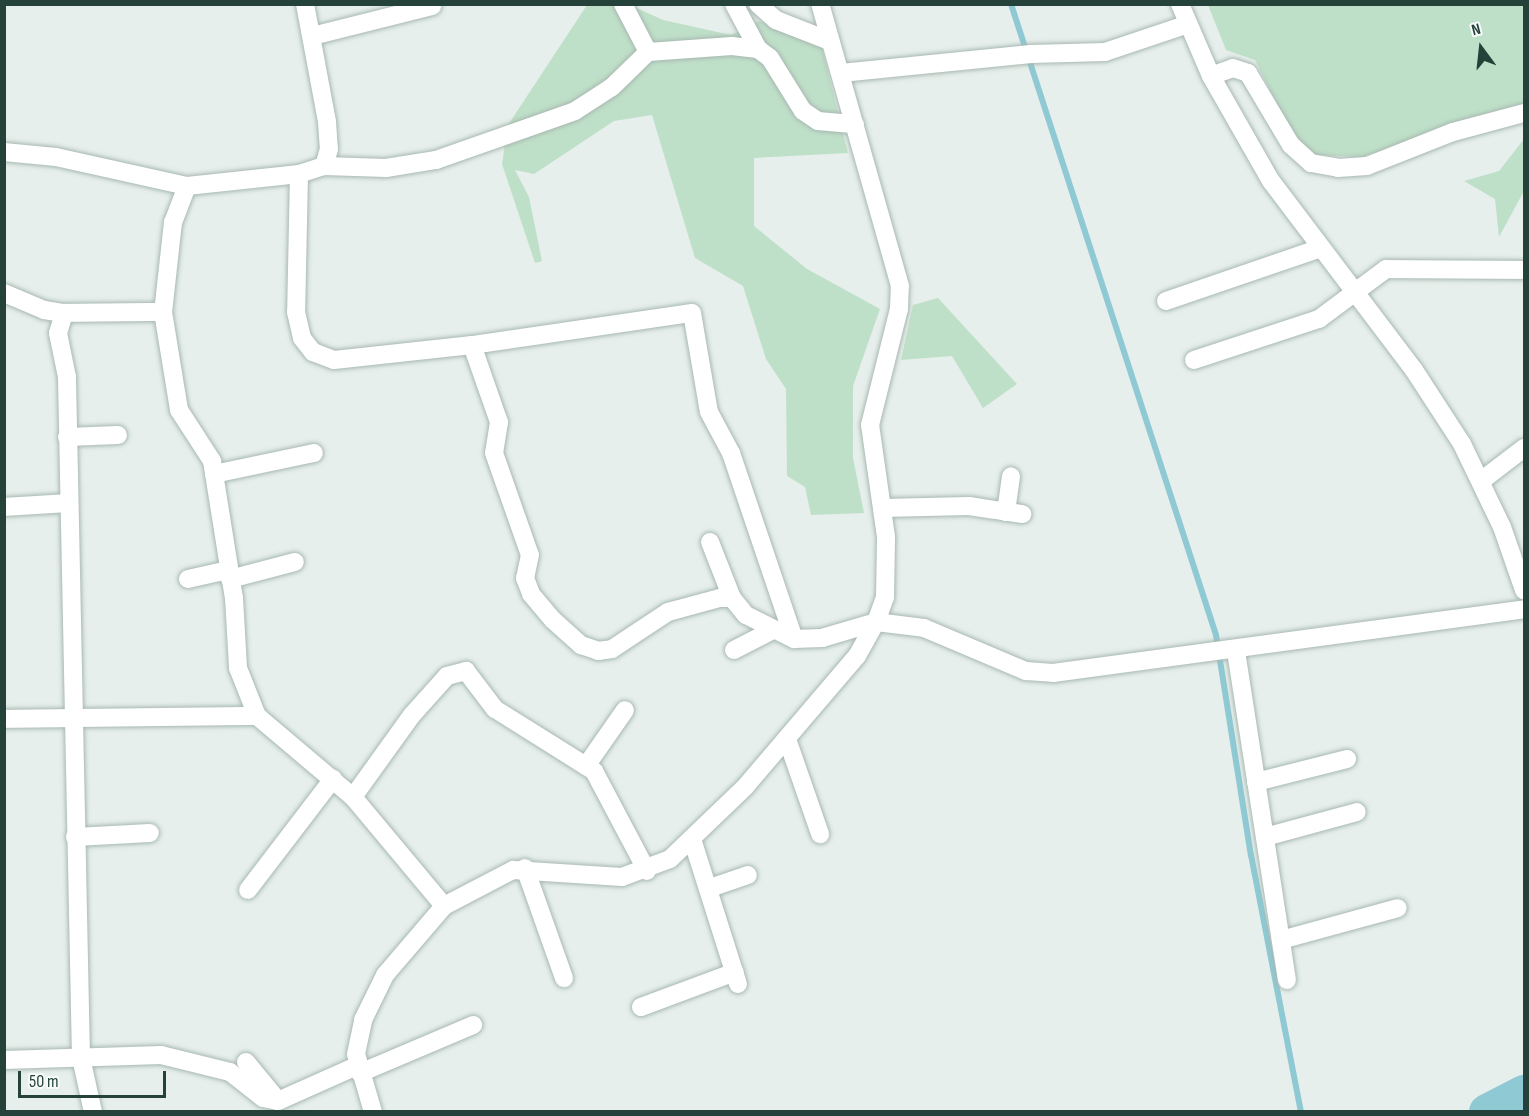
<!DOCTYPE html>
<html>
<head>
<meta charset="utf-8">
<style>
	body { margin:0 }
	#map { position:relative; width:1529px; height:1116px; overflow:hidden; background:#e6efeb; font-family:"Sofia Sans Condensed",sans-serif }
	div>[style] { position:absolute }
	.green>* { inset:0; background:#bfe0c8 }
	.stream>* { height:6px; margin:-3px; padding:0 3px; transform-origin:3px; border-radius:3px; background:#8ec9d4 }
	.river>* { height:36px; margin:-18px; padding:0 18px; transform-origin:18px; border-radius:18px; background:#8ec9d4 }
	.roads { filter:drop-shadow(0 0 2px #a8b8b2) drop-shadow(0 0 2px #a8b8b2) }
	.minor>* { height:18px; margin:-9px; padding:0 9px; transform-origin:9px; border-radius:9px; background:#fff }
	span { translate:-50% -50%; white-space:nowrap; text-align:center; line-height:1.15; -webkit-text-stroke:5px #f7fbf9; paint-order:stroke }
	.frame { position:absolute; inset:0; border:6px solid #24423a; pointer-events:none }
	.north { position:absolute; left:1451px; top:18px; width:60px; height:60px; -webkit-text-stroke:4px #f7fbf9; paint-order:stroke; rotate:345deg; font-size:16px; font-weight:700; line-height:24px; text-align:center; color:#24423a }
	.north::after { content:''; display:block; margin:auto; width:21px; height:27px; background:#24423a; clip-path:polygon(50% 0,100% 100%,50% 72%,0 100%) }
	.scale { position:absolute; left:18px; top:1071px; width:148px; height:27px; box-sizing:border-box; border:3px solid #24423a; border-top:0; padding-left:8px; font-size:18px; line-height:21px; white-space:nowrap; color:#24423a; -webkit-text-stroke:4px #f7fbf9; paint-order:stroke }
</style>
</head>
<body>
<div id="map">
	<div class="green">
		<div style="clip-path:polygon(587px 5px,630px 5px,663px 20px,731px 35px,759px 21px,822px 48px,848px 153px,754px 158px,754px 226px,807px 269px,880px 309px,853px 386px,853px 458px,864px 513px,811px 515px,805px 487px,787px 476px,786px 389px,766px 359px,743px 286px,695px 258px,652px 115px,614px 121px,534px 174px,515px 170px,529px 197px,542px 261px,535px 263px,502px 164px,508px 125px)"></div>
		<div style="clip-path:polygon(1208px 5px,1524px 5px,1524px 107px,1362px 157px,1315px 155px,1292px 133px,1255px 60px,1226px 50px)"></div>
		<div style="clip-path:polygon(1524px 139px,1524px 191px,1499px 237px,1495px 199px,1464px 181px,1499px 171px)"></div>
		<div style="clip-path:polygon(938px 298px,1017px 384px,983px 408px,952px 356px,901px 360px,913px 305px)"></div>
	</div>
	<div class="stream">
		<div style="left:1011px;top:4px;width:663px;rotate:72deg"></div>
		<div style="left:1216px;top:635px;width:223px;rotate:81deg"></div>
		<div style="left:1251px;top:855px;width:262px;rotate:79deg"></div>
	</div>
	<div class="river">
		<div style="left:1487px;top:1112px;width:42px;rotate:-27.2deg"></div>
	</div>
	<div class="roads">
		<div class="minor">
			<div style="left:305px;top:4px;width:120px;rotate:79.4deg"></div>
			<div style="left:327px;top:122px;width:27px;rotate:86deg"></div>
			<div style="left:329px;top:149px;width:18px;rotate:106deg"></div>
			<div style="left:623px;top:4px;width:54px;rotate:62.5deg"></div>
			<div style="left:734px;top:4px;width:51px;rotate:61.9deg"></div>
			<div style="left:758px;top:4px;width:24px;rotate:42deg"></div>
			<div style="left:776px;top:20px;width:58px;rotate:21.3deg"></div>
			<div style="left:1180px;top:4px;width:78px;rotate:66.7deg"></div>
			<div style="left:1211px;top:76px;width:121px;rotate:60.3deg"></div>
			<div style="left:1271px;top:181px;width:237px;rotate:52.9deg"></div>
			<div style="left:1414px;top:370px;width:88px;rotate:57deg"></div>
			<div style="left:1462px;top:444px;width:92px;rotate:64.3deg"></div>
			<div style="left:1502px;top:527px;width:67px;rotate:70.8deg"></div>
			<div style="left:312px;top:36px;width:124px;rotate:-14deg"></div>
			<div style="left:841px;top:73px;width:191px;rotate:-5.7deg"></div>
			<div style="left:1031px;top:54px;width:74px;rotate:-1.5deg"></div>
			<div style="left:1105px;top:52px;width:88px;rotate:-18.6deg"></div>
			<div style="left:1211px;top:76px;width:23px;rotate:-20deg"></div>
			<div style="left:1233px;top:68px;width:16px;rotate:18deg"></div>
			<div style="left:1248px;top:73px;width:84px;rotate:59.2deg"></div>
			<div style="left:1291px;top:145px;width:27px;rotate:42deg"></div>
			<div style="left:1311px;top:163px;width:27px;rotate:10deg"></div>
			<div style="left:1338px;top:168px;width:29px;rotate:-4deg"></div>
			<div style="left:1367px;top:166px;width:92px;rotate:-21.6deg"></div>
			<div style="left:1453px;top:132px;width:73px;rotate:-15deg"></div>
			<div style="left:4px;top:152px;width:52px;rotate:5.5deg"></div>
			<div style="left:56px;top:157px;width:134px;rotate:12.5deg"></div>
			<div style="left:187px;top:186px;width:113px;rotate:-6.1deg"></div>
			<div style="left:299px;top:174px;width:26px;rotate:-18deg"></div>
			<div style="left:324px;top:166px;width:62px;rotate:1.8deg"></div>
			<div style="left:386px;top:168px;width:51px;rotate:-9.1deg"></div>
			<div style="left:436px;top:160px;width:147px;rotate:-19.4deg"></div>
			<div style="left:575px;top:111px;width:44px;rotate:-33deg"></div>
			<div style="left:612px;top:87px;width:50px;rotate:-44.2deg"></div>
			<div style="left:648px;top:52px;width:84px;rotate:-4.1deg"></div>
			<div style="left:732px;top:46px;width:26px;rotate:7deg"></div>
			<div style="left:758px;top:49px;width:15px;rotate:37deg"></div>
			<div style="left:770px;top:58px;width:62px;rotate:58.1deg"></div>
			<div style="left:803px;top:111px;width:18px;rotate:34deg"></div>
			<div style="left:818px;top:121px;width:37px;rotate:5deg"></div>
			<div style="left:299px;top:174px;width:138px;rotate:91.2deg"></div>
			<div style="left:296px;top:312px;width:27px;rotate:77deg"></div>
			<div style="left:302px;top:338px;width:18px;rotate:52deg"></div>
			<div style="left:313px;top:352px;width:22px;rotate:21deg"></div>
			<div style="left:334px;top:360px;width:139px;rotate:-6.2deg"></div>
			<div style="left:472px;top:345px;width:82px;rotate:70.7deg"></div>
			<div style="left:499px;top:422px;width:31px;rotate:99deg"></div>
			<div style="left:494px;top:453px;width:108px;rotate:70.6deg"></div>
			<div style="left:530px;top:555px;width:24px;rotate:102deg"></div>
			<div style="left:525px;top:578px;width:17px;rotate:69deg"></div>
			<div style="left:531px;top:594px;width:34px;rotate:50deg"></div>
			<div style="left:553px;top:620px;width:38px;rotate:42deg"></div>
			<div style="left:581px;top:645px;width:18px;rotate:19deg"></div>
			<div style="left:598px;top:651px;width:14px;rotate:-8deg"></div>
			<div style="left:612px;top:649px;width:67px;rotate:-33.5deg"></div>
			<div style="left:668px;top:612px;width:54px;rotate:-15.1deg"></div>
			<div style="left:720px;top:598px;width:12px"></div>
			<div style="left:732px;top:598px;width:22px;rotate:51deg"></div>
			<div style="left:746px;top:615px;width:54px;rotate:26.6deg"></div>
			<div style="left:794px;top:639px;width:28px;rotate:-2deg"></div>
			<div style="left:822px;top:638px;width:56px;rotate:-16.5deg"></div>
			<div style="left:876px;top:622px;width:48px;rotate:7.1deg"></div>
			<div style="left:924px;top:628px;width:111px;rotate:22.9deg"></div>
			<div style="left:1026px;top:671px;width:27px;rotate:4deg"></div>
			<div style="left:1053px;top:673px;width:475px;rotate:-7.7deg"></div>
			<div style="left:187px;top:186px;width:39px;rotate:111deg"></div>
			<div style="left:173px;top:222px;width:91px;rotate:96.3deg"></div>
			<div style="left:163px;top:312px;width:99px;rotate:80.7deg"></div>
			<div style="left:179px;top:410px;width:61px;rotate:57.1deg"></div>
			<div style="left:212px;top:461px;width:139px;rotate:80.9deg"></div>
			<div style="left:234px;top:598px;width:70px;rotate:86.7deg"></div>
			<div style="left:238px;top:668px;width:52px;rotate:68.4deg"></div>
			<div style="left:4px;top:293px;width:43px;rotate:23deg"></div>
			<div style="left:44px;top:310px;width:20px;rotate:9deg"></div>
			<div style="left:1166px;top:301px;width:164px;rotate:-18.9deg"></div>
			<div style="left:472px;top:345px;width:222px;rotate:-8.3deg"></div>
			<div style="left:692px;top:313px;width:100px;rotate:80.3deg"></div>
			<div style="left:709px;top:412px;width:47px;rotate:61.8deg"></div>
			<div style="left:731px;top:453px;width:196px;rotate:71.3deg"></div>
			<div style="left:1194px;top:360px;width:132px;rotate:-18.2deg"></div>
			<div style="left:1319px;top:319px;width:84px;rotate:-36.7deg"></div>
			<div style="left:1386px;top:269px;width:138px;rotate:0.4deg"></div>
			<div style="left:67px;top:437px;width:51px;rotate:-2.2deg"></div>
			<div style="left:214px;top:474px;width:102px;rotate:-11.9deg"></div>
			<div style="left:1481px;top:481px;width:54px;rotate:-37.5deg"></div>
			<div style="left:4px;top:507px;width:64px;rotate:-3.6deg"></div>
			<div style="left:882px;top:508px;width:87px;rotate:-1.3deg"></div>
			<div style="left:969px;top:506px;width:54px;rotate:8.6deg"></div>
			<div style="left:1006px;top:512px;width:36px;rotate:-82deg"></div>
			<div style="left:710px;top:542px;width:60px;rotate:68.6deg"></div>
			<div style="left:188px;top:579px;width:41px;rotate:-12.7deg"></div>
			<div style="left:230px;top:579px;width:67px;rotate:-14.7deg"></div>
			<div style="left:734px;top:650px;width:42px;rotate:-27.2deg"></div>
			<div style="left:1236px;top:651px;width:333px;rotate:81.2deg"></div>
			<div style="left:4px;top:719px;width:253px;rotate:-0.7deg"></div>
			<div style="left:257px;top:716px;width:126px;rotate:40.2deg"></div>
			<div style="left:353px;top:797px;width:142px;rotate:50.1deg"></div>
			<div style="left:787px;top:739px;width:101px;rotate:70.8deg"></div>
			<div style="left:586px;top:766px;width:68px;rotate:-55.1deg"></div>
			<div style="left:1256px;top:782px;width:94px;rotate:-14.2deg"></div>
			<div style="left:353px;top:797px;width:101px;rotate:-54.3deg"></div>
			<div style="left:412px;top:715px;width:52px;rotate:-48.1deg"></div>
			<div style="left:447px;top:676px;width:20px;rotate:-15deg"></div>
			<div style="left:466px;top:671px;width:48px;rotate:52.7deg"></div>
			<div style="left:495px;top:709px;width:117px;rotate:32.1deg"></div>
			<div style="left:594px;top:771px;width:113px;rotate:62.1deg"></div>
			<div style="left:75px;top:837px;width:75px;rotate:-3.1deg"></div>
			<div style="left:1265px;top:837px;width:95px;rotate:-15.2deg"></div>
			<div style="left:692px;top:839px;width:152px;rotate:72.4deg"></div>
			<div style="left:525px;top:868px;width:117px;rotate:70.5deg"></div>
			<div style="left:710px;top:888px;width:40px;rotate:-18.9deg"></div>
			<div style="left:248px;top:890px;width:140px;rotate:-52.6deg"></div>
			<div style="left:1281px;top:940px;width:121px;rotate:-15.3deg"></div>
			<div style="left:641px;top:1007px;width:100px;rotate:-20.4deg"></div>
			<div style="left:4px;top:1060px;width:157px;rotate:-1.8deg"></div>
			<div style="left:161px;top:1055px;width:71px;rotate:13.8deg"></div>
			<div style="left:230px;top:1072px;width:42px;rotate:38.2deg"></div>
			<div style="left:263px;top:1098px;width:15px;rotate:11deg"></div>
			<div style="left:278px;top:1101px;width:89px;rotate:-24deg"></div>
			<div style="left:246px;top:1062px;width:45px;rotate:50.4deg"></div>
			<div style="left:360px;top:1073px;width:123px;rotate:-23deg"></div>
			<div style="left:93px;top:1112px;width:55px;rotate:-102.5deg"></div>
			<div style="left:81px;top:1058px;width:681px;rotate:-91.18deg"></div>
			<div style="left:67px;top:377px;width:45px;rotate:-101.6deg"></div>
			<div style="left:58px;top:333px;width:21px;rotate:-73deg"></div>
			<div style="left:64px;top:313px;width:99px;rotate:-0.6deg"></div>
			<div style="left:373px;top:1112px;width:60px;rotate:-106.3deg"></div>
			<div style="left:356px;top:1054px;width:35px;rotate:-78deg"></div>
			<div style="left:363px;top:1020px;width:50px;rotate:-63.9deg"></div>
			<div style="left:385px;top:975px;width:91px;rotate:-49.5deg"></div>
			<div style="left:444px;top:906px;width:78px;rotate:-27.6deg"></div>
			<div style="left:513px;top:870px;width:109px;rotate:3.7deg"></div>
			<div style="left:622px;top:877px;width:51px;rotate:-20.6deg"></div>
			<div style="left:670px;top:859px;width:104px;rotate:-43.8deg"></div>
			<div style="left:745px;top:787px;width:172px;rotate:-49.5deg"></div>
			<div style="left:857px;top:656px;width:39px;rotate:-61deg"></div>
			<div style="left:876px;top:622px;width:27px;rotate:-70deg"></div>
			<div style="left:885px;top:597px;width:60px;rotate:-89deg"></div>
			<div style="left:886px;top:537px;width:113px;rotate:-98.1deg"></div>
			<div style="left:870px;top:425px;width:120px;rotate:-76deg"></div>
			<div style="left:899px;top:309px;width:23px;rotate:-88deg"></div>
			<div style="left:900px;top:286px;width:293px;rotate:-105.8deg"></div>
		</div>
	</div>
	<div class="frame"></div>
	<div class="north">N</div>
	<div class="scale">50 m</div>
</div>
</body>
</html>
